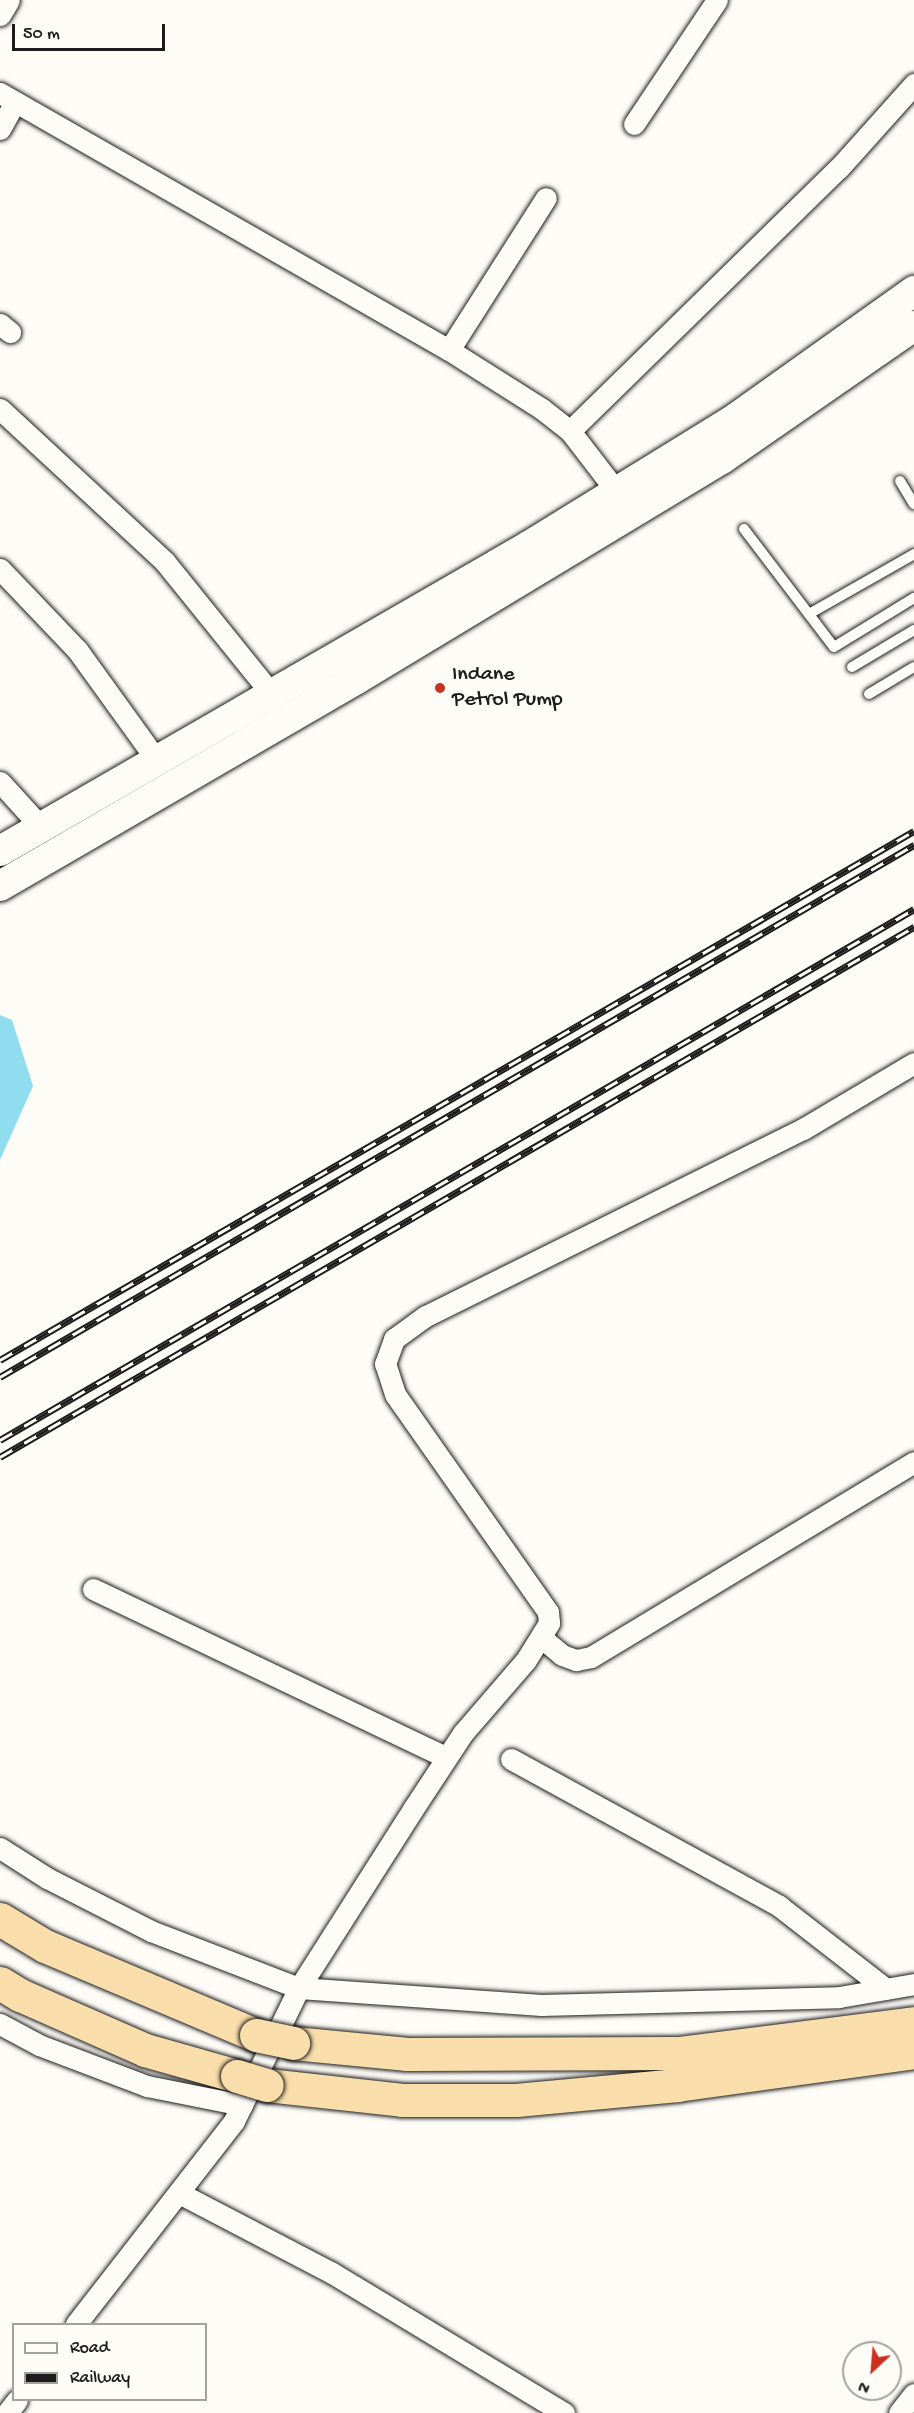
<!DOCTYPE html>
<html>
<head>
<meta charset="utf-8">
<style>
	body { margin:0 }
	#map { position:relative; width:914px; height:2413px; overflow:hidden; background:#fdfcf7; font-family:"Gochi Hand",sans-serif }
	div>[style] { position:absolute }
	.water>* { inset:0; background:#90ddef }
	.roads { filter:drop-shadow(0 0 2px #1c1c1c) drop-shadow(0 0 2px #1c1c1c) }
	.lane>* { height:10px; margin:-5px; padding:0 5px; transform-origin:5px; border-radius:5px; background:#fdfcf7 }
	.street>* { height:21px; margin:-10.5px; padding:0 10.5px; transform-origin:10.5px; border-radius:10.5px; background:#fdfcf7 }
	.secondary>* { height:30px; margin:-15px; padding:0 15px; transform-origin:15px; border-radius:15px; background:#fdfcf7 }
	.highway>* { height:33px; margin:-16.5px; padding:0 16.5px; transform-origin:16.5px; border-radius:16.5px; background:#f9deab }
	.rail>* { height:7px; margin-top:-3.5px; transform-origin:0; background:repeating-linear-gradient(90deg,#fdfcf7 0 14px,#1c1c1c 0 28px); box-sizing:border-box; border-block:2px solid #1c1c1c }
	.bridges { filter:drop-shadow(0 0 2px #1c1c1c) drop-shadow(0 0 2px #1c1c1c) }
	.highway-bridge>* { height:33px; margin:-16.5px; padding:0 16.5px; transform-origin:16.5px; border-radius:16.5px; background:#f9deab }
	.dots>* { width:16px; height:16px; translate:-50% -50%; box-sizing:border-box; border:3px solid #fdfcf7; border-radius:50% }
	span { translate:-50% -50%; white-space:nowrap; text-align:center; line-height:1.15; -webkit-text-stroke:4.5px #fdfcf7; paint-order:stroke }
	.poi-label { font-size:22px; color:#1c1c1c }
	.left { translate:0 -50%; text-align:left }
	.legend { position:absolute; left:12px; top:2323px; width:195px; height:78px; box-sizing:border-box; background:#fdfcf7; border:2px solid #a3a29f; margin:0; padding:8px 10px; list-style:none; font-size:18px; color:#1c1c1c }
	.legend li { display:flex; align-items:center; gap:12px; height:30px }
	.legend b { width:30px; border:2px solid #a3a29f }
	.north { position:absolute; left:842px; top:2341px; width:60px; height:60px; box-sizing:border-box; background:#fdfcf7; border:2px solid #a3a29f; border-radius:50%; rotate:206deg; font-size:16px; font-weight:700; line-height:24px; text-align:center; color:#1c1c1c }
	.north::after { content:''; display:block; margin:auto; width:21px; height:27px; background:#c8321e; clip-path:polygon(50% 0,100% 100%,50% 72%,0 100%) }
	.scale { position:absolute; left:12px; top:24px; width:153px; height:27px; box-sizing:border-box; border:3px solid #1c1c1c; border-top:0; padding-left:8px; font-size:18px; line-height:21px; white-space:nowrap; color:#1c1c1c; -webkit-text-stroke:4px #fdfcf7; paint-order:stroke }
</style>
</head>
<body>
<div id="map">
	<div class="water">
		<div style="clip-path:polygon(0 1015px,12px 1020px,33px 1086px,0 1160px)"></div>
	</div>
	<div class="roads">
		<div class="lane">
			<div style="left:900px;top:481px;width:27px;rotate:59deg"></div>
			<div style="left:744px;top:529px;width:148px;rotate:52.7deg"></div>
			<div style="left:834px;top:647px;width:94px;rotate:-31.5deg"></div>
			<div style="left:809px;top:614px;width:121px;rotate:-29.7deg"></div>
			<div style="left:852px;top:667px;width:72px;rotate:-30.8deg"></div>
			<div style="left:869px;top:694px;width:52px;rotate:-31deg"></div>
		</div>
		<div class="street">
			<div style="left:0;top:15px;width:17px;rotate:-59deg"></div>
			<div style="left:0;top:93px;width:517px;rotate:29.79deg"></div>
			<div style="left:449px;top:350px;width:110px;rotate:32.4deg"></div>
			<div style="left:542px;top:409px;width:36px;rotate:38deg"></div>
			<div style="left:570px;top:431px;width:77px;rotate:52.4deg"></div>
			<div style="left:634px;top:124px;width:149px;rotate:-56.2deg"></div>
			<div style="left:0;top:129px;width:31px;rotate:-61deg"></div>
			<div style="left:0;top:324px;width:13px;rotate:39deg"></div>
			<div style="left:449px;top:350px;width:180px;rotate:-57.5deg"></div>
			<div style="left:0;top:409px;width:225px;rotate:42.8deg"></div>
			<div style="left:165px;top:562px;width:172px;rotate:51.1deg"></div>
			<div style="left:570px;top:431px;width:376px;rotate:-44.4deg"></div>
			<div style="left:839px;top:168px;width:113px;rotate:-48.2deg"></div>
			<div style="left:0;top:569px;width:113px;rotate:46.4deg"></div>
			<div style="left:78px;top:651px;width:137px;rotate:54.2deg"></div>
			<div style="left:0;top:782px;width:61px;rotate:47.7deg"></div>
			<div style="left:93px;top:1589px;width:391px;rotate:25.5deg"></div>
			<div style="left:543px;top:1639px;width:25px;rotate:40deg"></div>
			<div style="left:562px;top:1655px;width:15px;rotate:20deg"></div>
			<div style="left:576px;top:1660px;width:15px;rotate:-11deg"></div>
			<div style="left:591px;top:1657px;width:377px;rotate:-31.1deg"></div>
			<div style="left:511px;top:1759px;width:306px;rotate:28.7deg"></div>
			<div style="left:779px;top:1906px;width:135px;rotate:37.8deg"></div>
			<div style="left:0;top:1848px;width:56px;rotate:32.6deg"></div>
			<div style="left:47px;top:1878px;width:117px;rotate:27deg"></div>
			<div style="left:151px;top:1931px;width:159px;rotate:21.1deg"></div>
			<div style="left:299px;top:1988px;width:243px;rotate:4deg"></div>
			<div style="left:541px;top:2005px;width:298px;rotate:-1.5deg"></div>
			<div style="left:839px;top:1997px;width:76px;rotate:-9.8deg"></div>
			<div style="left:0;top:2024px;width:44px;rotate:28.3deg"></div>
			<div style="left:39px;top:2045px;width:116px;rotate:20.8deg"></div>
			<div style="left:147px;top:2086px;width:97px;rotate:11.3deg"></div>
			<div style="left:179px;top:2193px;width:173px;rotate:27.6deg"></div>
			<div style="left:332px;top:2273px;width:271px;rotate:31.1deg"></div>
			<div style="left:76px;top:2324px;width:257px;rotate:-52.1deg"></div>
			<div style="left:234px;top:2121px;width:148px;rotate:-64deg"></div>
			<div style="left:299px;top:1988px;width:212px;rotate:-57.5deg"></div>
			<div style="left:413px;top:1809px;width:91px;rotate:-56.7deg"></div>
			<div style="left:463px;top:1733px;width:96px;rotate:-49.2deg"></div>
			<div style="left:526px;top:1660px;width:44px;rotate:-58.1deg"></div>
			<div style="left:549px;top:1623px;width:11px;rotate:-95deg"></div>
			<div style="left:548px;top:1612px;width:266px;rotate:-125.1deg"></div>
			<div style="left:395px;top:1394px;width:32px;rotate:-108deg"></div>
			<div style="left:385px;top:1364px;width:27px;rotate:-70deg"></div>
			<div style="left:394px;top:1339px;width:39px;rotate:-36deg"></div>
			<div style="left:426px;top:1316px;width:421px;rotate:-26.4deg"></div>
			<div style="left:803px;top:1129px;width:129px;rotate:-30.7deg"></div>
			<div style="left:7px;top:2413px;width:16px;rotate:-52deg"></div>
			<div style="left:899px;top:2413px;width:24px;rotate:-52deg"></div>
		</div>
		<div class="secondary">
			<div style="left:0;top:851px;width:611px;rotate:-29.97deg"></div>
			<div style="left:529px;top:546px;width:243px;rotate:-31.7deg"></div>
			<div style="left:736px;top:418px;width:219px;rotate:-35.5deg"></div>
			<div style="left:0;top:886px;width:413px;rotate:-30.1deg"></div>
			<div style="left:357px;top:679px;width:426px;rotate:-31.1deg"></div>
			<div style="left:722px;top:459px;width:234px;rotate:-34.7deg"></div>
		</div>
		<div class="highway">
			<div style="left:0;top:1919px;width:52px;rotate:31deg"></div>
			<div style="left:45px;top:1946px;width:229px;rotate:22.9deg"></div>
			<div style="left:0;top:1983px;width:23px;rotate:31deg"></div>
			<div style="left:20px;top:1995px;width:137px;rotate:23.7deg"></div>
			<div style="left:145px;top:2050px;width:96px;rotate:15.8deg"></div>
			<div style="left:293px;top:2043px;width:115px;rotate:5.5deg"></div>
			<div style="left:407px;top:2054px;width:271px;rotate:-0.2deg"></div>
			<div style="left:678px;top:2053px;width:238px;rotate:-7.2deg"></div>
			<div style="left:267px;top:2085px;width:136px;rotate:6.3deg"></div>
			<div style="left:402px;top:2100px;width:114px"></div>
			<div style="left:516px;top:2100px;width:162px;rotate:-5.3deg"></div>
			<div style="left:677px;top:2085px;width:239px;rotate:-7.9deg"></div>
		</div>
	</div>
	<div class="rail">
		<div style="left:0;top:1360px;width:1056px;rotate:-30.06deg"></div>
		<div style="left:0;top:1377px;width:1058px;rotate:-30.2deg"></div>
		<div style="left:0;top:1440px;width:1057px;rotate:-30.15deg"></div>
		<div style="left:0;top:1457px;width:1057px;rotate:-30.11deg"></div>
	</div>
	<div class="bridges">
		<div class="highway-bridge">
			<div style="left:256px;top:2035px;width:38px;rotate:12deg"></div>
			<div style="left:237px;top:2076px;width:31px;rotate:17deg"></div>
		</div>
	</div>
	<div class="dots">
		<div style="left:440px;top:688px;background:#c8321e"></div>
	</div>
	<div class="poi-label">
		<span class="left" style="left:452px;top:688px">Indane<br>Petrol Pump</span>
	</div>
	<ul class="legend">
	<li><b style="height:8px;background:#fdfcf7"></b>Road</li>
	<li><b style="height:8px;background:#1c1c1c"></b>Railway</li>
	</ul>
	<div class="north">N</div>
	<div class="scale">50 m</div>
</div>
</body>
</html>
